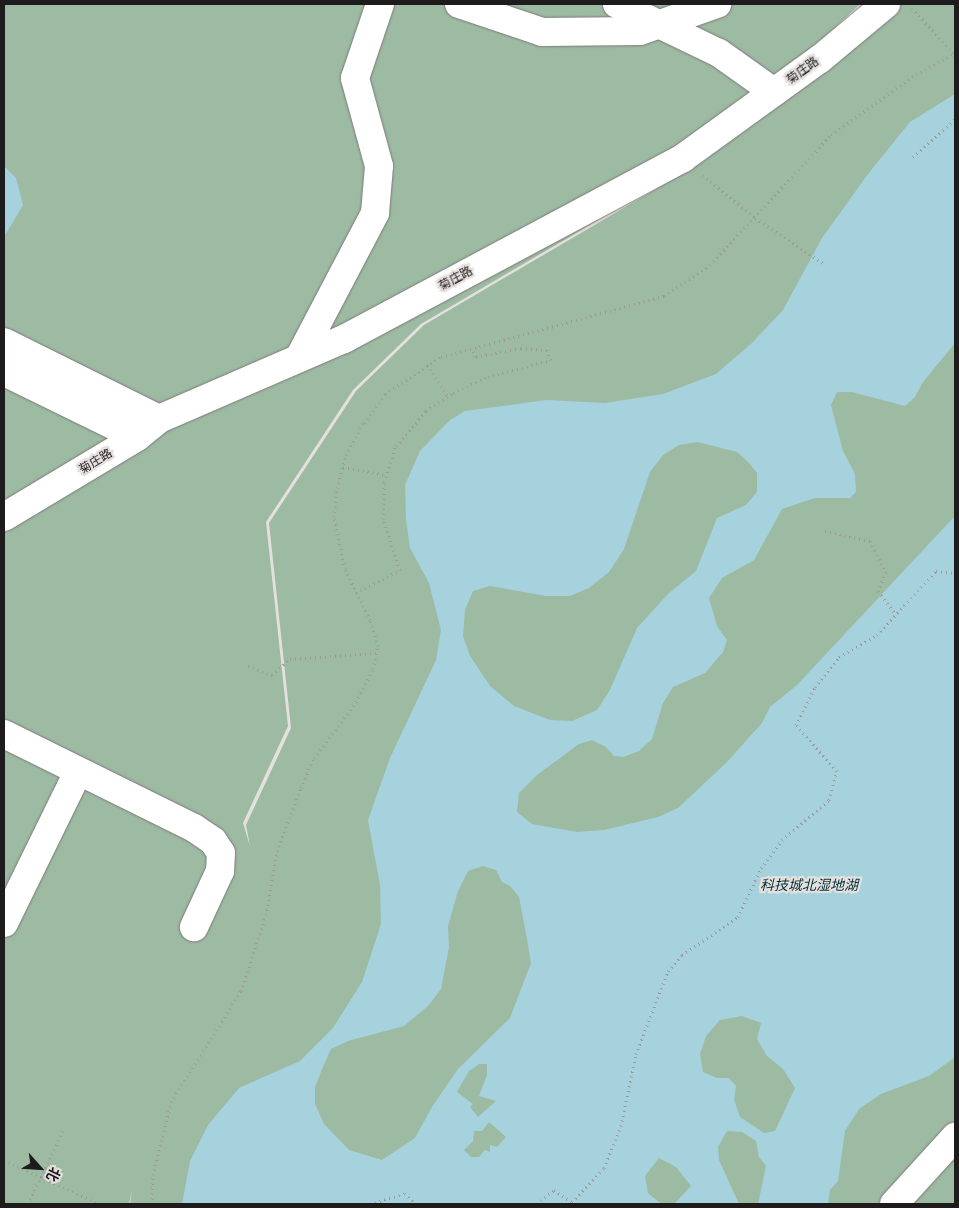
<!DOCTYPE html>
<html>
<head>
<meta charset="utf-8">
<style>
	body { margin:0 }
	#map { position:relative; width:959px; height:1208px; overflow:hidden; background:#e5e0de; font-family:"DejaVu Sans","Noto Sans SC",sans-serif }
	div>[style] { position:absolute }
	.green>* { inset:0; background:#9dbba3 }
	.water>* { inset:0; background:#a5d2dd }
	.path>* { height:3px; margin-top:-1.5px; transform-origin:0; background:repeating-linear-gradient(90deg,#9d9998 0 1px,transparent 0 5px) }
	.roads { filter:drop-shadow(0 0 1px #7e7a78) drop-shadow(0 0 1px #7e7a78) }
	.minor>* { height:28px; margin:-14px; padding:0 14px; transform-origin:14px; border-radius:14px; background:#fff }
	span { translate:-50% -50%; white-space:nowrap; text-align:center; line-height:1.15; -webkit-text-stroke:4.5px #e5e0de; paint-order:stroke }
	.street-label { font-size:12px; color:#1d1b1b }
	.water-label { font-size:14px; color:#05323a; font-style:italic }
	.frame { position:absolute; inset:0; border:5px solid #1d1b1b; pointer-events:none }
	.north { position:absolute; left:15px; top:1143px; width:50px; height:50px; -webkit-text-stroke:4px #e5e0de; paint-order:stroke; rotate:116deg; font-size:14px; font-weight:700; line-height:20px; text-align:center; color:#1d1b1b }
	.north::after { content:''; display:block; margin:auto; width:18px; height:22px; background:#1d1b1b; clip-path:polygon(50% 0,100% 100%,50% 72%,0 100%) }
</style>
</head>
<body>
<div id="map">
	<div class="green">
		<div style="clip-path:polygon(4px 4px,860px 4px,682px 171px,421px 324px,353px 390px,266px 522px,288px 726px,243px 823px,250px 846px,246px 825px,291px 728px,269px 523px,356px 391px,424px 325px,685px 172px,864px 4px,955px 4px,955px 1204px,130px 1204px,132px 1191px,129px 1204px,4px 1204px)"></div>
	</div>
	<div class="water">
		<div style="clip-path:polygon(evenodd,955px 94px,955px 343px,923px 382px,915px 397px,905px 406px,852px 392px,837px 392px,831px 405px,843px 451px,855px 474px,856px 492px,850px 498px,815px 498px,782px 509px,754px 560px,722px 578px,709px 598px,717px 626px,727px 640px,723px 652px,705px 673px,673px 687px,663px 703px,652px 739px,639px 751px,623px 757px,614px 756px,606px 747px,592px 740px,579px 744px,537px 775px,519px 793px,517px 812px,532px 824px,577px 832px,604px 830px,658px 817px,678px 808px,727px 762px,762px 723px,770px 707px,797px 685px,955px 516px,955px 1057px,929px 1076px,881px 1094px,859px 1109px,845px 1131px,838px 1181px,830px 1190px,828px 1204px,758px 1204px,766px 1166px,759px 1157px,756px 1141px,742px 1132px,727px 1131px,718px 1147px,719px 1160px,739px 1204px,674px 1204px,691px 1186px,676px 1167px,659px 1158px,645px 1176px,648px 1193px,660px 1203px,673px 1204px,182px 1204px,190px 1161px,208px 1125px,239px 1088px,300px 1061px,333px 1028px,362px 982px,381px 924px,380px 885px,368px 820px,390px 758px,436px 660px,441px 630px,429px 583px,410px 548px,406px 519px,405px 485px,420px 451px,450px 420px,465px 411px,546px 400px,605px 403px,663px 394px,716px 374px,752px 343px,783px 310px,822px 238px,868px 174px,910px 122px,955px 94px,697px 442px,737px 452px,749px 463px,757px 473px,757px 492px,746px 505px,717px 518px,696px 571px,668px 594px,637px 628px,610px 690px,597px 710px,572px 721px,550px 720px,514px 706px,490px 686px,470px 656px,463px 636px,465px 610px,473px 591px,490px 586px,546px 596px,570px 596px,589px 588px,609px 572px,624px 549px,650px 472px,663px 455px,679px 445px,697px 442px,955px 94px,483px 866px,496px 870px,502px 882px,510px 886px,519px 897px,527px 939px,531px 963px,510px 1018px,458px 1069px,432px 1107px,415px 1138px,382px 1160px,349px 1150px,324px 1124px,315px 1104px,315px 1087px,322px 1069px,331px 1049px,348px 1041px,404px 1026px,428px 1006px,441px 989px,449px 947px,448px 926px,458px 891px,468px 871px,483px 866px,955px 94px,742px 1016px,761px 1023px,757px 1039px,767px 1056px,783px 1069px,795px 1088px,775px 1131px,764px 1133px,740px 1117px,734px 1100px,736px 1086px,729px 1078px,717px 1078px,703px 1072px,700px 1054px,706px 1036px,720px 1020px,742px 1016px,955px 94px,479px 1064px,487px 1064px,487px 1075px,479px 1096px,496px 1101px,478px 1117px,470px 1107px,473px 1104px,457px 1092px,469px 1071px,479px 1064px,955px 94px,489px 1122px,506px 1137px,497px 1147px,490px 1145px,490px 1152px,485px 1150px,479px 1157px,471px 1157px,464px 1150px,473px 1141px,474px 1131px,482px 1131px,489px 1122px)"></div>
		<div style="clip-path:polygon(4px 166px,16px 178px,23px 205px,4px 237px)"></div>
	</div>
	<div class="path">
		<div style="left:912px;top:8px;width:64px;rotate:47.5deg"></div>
		<div style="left:913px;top:157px;width:57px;rotate:-42.1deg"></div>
		<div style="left:703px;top:175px;width:67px;rotate:39.6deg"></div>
		<div style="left:755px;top:218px;width:82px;rotate:33.5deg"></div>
		<div style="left:427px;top:365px;width:37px;rotate:56deg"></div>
		<div style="left:343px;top:467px;width:44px;rotate:10.5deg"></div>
		<div style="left:825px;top:531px;width:46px;rotate:12.5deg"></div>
		<div style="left:870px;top:541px;width:35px;rotate:63deg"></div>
		<div style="left:886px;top:572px;width:21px;rotate:113deg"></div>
		<div style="left:878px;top:591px;width:30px;rotate:53deg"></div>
		<div style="left:356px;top:593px;width:50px;rotate:-27.6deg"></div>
		<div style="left:400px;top:570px;width:54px;rotate:-108.4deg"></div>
		<div style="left:383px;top:519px;width:37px;rotate:-88deg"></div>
		<div style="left:384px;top:482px;width:38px;rotate:-72deg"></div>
		<div style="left:396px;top:446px;width:46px;rotate:-49.4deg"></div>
		<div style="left:426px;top:411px;width:32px;rotate:-34deg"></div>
		<div style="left:453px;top:393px;width:38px;rotate:-25deg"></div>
		<div style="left:488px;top:377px;width:65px;rotate:-15.1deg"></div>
		<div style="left:551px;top:360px;width:11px;rotate:-112deg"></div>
		<div style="left:547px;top:350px;width:26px;rotate:-176deg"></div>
		<div style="left:521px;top:348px;width:47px;rotate:168.9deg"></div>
		<div style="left:475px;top:357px;width:9px;rotate:-108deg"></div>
		<div style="left:248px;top:666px;width:26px;rotate:21deg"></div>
		<div style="left:272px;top:675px;width:24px;rotate:-42deg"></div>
		<div style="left:290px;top:659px;width:86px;rotate:-4deg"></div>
		<div style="left:4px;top:1160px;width:105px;rotate:24.9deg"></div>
		<div style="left:572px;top:1202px;width:47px;rotate:-46.7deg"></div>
		<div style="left:604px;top:1168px;width:45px;rotate:-68deg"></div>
		<div style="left:621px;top:1126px;width:74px;rotate:-78.2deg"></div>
		<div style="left:636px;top:1054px;width:89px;rotate:-68.9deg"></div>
		<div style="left:668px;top:971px;width:21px;rotate:-49deg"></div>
		<div style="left:682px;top:955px;width:68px;rotate:-34.2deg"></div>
		<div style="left:738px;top:917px;width:54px;rotate:-64.9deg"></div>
		<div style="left:761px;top:868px;width:35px;rotate:-53deg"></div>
		<div style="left:782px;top:840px;width:62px;rotate:-40.4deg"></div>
		<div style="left:829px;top:800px;width:30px;rotate:-75deg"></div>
		<div style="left:837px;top:771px;width:62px;rotate:-131.7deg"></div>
		<div style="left:796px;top:725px;width:42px;rotate:-63.4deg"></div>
		<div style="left:815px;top:687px;width:38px;rotate:-51deg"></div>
		<div style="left:839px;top:657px;width:44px;rotate:-30.1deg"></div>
		<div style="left:877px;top:635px;width:87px;rotate:-47.3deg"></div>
		<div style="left:936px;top:571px;width:19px;rotate:6deg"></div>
		<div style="left:28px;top:1204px;width:83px;rotate:-64.4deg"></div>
		<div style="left:152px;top:1204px;width:29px;rotate:-88deg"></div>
		<div style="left:153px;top:1175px;width:75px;rotate:-76.1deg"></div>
		<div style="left:171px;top:1102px;width:131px;rotate:-57.8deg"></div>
		<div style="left:241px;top:991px;width:80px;rotate:-71.8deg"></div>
		<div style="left:266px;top:915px;width:65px;rotate:-80.2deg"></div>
		<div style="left:277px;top:851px;width:67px;rotate:-69.1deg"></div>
		<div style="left:301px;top:788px;width:33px;rotate:-67deg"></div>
		<div style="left:314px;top:758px;width:70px;rotate:-53.1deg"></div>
		<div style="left:356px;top:702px;width:37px;rotate:-63deg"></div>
		<div style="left:373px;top:669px;width:24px;rotate:-78deg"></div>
		<div style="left:378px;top:646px;width:27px;rotate:-107deg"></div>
		<div style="left:370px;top:620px;width:57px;rotate:-116.1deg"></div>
		<div style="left:345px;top:569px;width:53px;rotate:-101.9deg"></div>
		<div style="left:334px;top:517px;width:29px;rotate:-84deg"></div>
		<div style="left:337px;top:488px;width:34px;rotate:-75deg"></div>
		<div style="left:346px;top:455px;width:37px;rotate:-61deg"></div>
		<div style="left:364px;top:423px;width:36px;rotate:-54deg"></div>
		<div style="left:385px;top:394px;width:67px;rotate:-33.5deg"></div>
		<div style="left:441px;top:357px;width:231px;rotate:-15.3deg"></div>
		<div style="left:664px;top:296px;width:55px;rotate:-34deg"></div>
		<div style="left:710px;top:265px;width:178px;rotate:-47.1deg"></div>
		<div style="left:831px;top:135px;width:100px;rotate:-35.6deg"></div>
		<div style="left:912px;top:77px;width:49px;rotate:-29.2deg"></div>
		<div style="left:370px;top:1204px;width:37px;rotate:-17deg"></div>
		<div style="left:405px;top:1193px;width:15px;rotate:48deg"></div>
		<div style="left:537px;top:1204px;width:22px;rotate:-39deg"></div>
		<div style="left:554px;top:1190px;width:25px;rotate:34deg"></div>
	</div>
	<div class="roads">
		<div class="minor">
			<div style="left:459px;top:4px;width:88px;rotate:18.6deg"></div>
			<div style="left:542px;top:32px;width:98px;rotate:-0.6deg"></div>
			<div style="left:640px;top:31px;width:82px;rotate:-19.3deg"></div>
			<div style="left:617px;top:4px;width:113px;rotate:25.7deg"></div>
			<div style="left:719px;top:53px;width:67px;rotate:35.3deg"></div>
			<div style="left:4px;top:342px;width:173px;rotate:26.4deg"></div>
			<div style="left:299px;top:358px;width:164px;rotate:-62.3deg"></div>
			<div style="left:375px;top:213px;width:47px;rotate:-85.1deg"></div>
			<div style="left:379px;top:166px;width:91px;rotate:-105.3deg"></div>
			<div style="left:355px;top:78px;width:78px;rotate:-71.3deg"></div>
			<div style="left:4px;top:372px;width:148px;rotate:26deg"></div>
			<div style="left:4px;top:517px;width:155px;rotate:-31deg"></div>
			<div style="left:137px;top:437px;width:28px;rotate:-39deg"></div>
			<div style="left:159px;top:419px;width:202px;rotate:-23.4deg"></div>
			<div style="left:344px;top:339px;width:384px;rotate:-28.1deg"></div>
			<div style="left:683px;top:158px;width:169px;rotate:-35.9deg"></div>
			<div style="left:820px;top:59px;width:86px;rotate:-39.8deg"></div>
			<div style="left:4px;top:734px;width:212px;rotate:26.3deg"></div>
			<div style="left:194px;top:828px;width:23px;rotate:34deg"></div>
			<div style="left:213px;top:841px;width:14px;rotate:56deg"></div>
			<div style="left:221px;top:853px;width:18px;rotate:93deg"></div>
			<div style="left:220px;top:871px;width:62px;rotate:114.9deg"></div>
			<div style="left:4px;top:923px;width:168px;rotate:-63.9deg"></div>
			<div style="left:894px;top:1204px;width:91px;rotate:-47.7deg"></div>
		</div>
	</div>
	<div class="street-label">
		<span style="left:803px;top:71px;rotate:-36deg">菊庄路</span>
		<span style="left:456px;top:279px;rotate:-28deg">菊庄路</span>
		<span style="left:96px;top:462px;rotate:-31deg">菊庄路</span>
	</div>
	<div class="water-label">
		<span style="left:809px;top:885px">科技城北湿地湖</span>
	</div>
	<div class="frame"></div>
	<div class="north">北</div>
</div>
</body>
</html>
